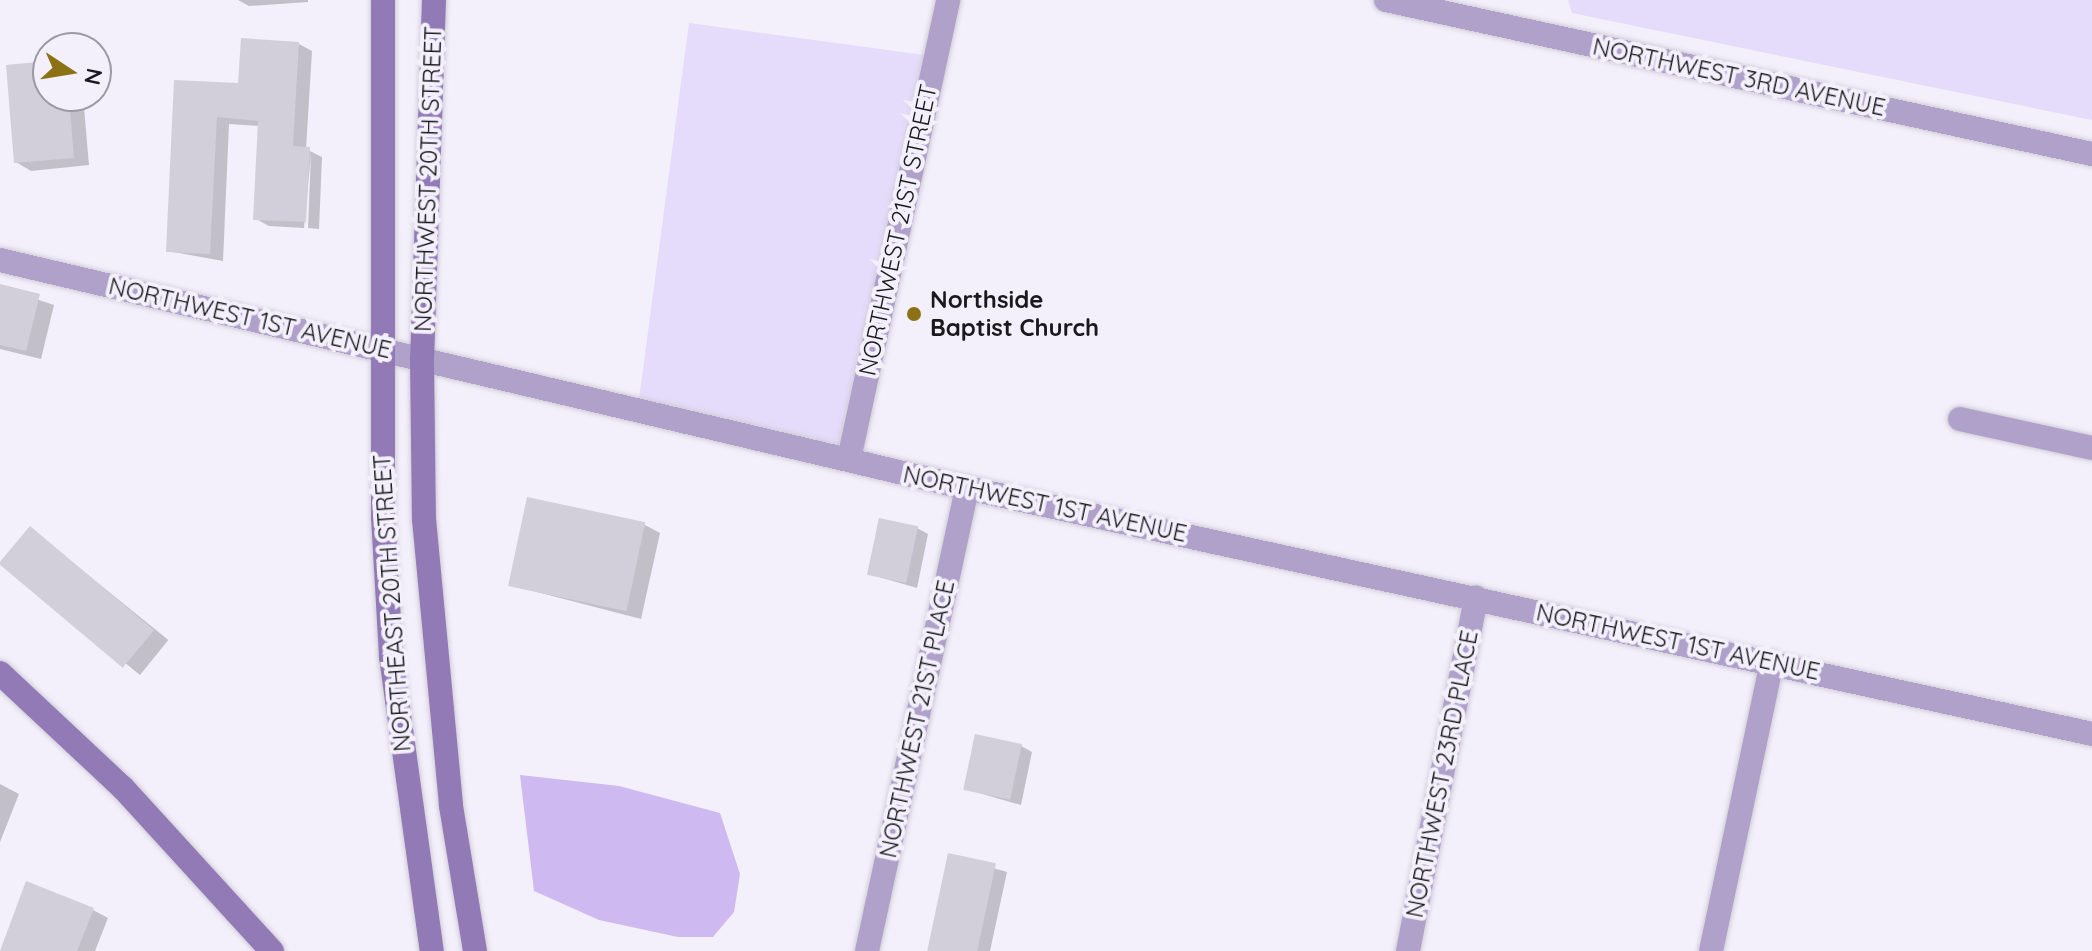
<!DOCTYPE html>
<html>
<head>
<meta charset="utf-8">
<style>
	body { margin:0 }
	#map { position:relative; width:2092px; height:951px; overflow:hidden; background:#f3effb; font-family:Quicksand,sans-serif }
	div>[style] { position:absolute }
	.green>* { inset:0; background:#e5dbfa }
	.water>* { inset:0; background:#cebaf0 }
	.shadow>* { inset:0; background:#0003; transform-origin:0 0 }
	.building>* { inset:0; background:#d2ceda; transform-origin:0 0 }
	.roads { filter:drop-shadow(0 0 2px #d0cdd7) drop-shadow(0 0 2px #d0cdd7) }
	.street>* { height:24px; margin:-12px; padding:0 12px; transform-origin:12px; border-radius:12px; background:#b0a1cb }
	.secondary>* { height:24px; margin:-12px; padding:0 12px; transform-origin:12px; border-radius:12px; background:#917ab6 }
	.dots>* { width:22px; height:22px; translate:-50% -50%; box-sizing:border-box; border:4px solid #f3effb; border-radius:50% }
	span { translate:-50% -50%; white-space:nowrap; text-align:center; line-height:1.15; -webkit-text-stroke:8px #f3effb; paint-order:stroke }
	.street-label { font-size:24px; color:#1a191d }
	.poi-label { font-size:24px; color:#1a191d; font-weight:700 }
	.left { translate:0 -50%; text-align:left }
	.north { position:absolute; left:32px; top:32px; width:80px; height:80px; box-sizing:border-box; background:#f3effb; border:2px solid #9c99a2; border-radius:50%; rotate:102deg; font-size:22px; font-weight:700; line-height:32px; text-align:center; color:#1a191d }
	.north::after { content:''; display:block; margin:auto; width:28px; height:36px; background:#8c7215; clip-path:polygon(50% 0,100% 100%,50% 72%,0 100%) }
</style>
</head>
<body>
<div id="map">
	<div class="green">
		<div style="clip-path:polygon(1568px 0,2092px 0,2092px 120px,1572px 13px)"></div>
		<div style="clip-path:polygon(689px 23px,924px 55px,839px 446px,639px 400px)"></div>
	</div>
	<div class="water">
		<div style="clip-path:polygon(520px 775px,619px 786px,720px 813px,740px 874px,734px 912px,713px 937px,678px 937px,599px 920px,534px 891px)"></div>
	</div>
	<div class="shadow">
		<div style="clip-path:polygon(238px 0,308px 0,308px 2px,249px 6px)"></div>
		<div style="clip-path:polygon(299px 44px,312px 51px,306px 149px,322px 157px,319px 229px,308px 228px,311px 153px,304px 228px,269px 226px,256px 219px,260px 126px,229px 124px,223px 261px,168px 251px,176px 82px,240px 85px)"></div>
		<div style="clip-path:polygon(48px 63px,48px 96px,83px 96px,89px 165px,31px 171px,16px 162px)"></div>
		<div style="clip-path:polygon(0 287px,54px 305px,41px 359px,0 349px)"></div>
		<div style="clip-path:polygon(645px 525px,660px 533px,641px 619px,510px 585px)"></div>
		<div style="left:30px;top:528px;width:178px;height:45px;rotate:39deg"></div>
		<div style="clip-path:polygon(917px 528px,928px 534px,917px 588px,869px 574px)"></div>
		<div style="clip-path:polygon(1021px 746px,1032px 752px,1021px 805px,965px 789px)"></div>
		<div style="clip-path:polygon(0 784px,19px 794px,0 842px)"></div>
		<div style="clip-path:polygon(949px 855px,1007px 872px,990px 951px,929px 951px)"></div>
		<div style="clip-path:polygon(93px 910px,108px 918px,95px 951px,9px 951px)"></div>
	</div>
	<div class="building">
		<div style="clip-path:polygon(241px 38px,299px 42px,293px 146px,310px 147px,306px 222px,253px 220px,258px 121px,217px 117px,210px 254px,166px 252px,174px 80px,238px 83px)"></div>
		<div style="clip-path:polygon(48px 61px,48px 96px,69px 96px,74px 158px,14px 163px,6px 65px)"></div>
		<div style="clip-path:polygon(0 284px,40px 294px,26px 351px,0 345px)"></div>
		<div style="left:527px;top:497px;width:121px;height:91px;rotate:12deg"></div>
		<div style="left:879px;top:518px;width:40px;height:58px;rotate:12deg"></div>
		<div style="left:30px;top:526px;width:162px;height:49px;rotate:40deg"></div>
		<div style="left:975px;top:734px;width:48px;height:57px;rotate:12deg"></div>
		<div style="left:948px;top:853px;width:49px;height:100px;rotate:12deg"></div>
		<div style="clip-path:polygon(26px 881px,94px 908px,77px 951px,0 951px)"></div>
	</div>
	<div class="roads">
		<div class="street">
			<div style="left:1386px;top:0;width:723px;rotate:12.31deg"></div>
			<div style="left:0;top:260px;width:994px;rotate:13.27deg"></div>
			<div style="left:967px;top:488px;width:1152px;rotate:12.33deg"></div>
			<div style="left:1960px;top:419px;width:135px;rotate:12.4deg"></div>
			<div style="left:849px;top:459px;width:470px;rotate:-77.8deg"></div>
			<div style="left:867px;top:951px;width:474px;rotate:-77.8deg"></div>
			<div style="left:1408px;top:951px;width:360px;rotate:-79.1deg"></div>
			<div style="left:1711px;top:951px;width:295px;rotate:-78.1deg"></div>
		</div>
		<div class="secondary">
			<div style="left:383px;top:0;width:517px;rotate:90deg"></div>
			<div style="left:383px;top:517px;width:140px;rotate:86.7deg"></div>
			<div style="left:391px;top:657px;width:297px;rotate:82.1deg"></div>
			<div style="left:434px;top:0;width:359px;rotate:91.9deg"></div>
			<div style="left:422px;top:359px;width:160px;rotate:89.3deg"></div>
			<div style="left:424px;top:519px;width:288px;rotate:84.6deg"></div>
			<div style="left:451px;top:806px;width:147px;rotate:80.6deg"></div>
			<div style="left:0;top:673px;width:168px;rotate:43.1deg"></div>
			<div style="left:123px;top:788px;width:221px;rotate:47.6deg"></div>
		</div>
	</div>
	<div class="dots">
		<div style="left:914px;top:314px;background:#8c7215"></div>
	</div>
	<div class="street-label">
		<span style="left:1739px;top:77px;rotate:12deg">NORTHWEST 3RD AVENUE</span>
		<span style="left:428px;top:179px;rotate:-88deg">NORTHWEST 20TH STREET</span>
		<span style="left:898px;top:230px;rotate:-78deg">NORTHWEST 21ST STREET</span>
		<span style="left:250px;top:318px;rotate:13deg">NORTHWEST 1ST AVENUE</span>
		<span style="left:1045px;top:504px;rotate:12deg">NORTHWEST 1ST AVENUE</span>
		<span style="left:392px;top:603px;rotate:-94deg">NORTHEAST 20TH STREET</span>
		<span style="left:1678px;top:642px;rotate:12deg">NORTHWEST 1ST AVENUE</span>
		<span style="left:917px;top:719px;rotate:-78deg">NORTHWEST 21ST PLACE</span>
		<span style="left:1442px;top:774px;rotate:-79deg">NORTHWEST 23RD PLACE</span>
	</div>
	<div class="poi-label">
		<span class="left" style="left:930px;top:314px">Northside<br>Baptist Church</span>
	</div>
	<div class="north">N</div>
</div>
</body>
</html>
